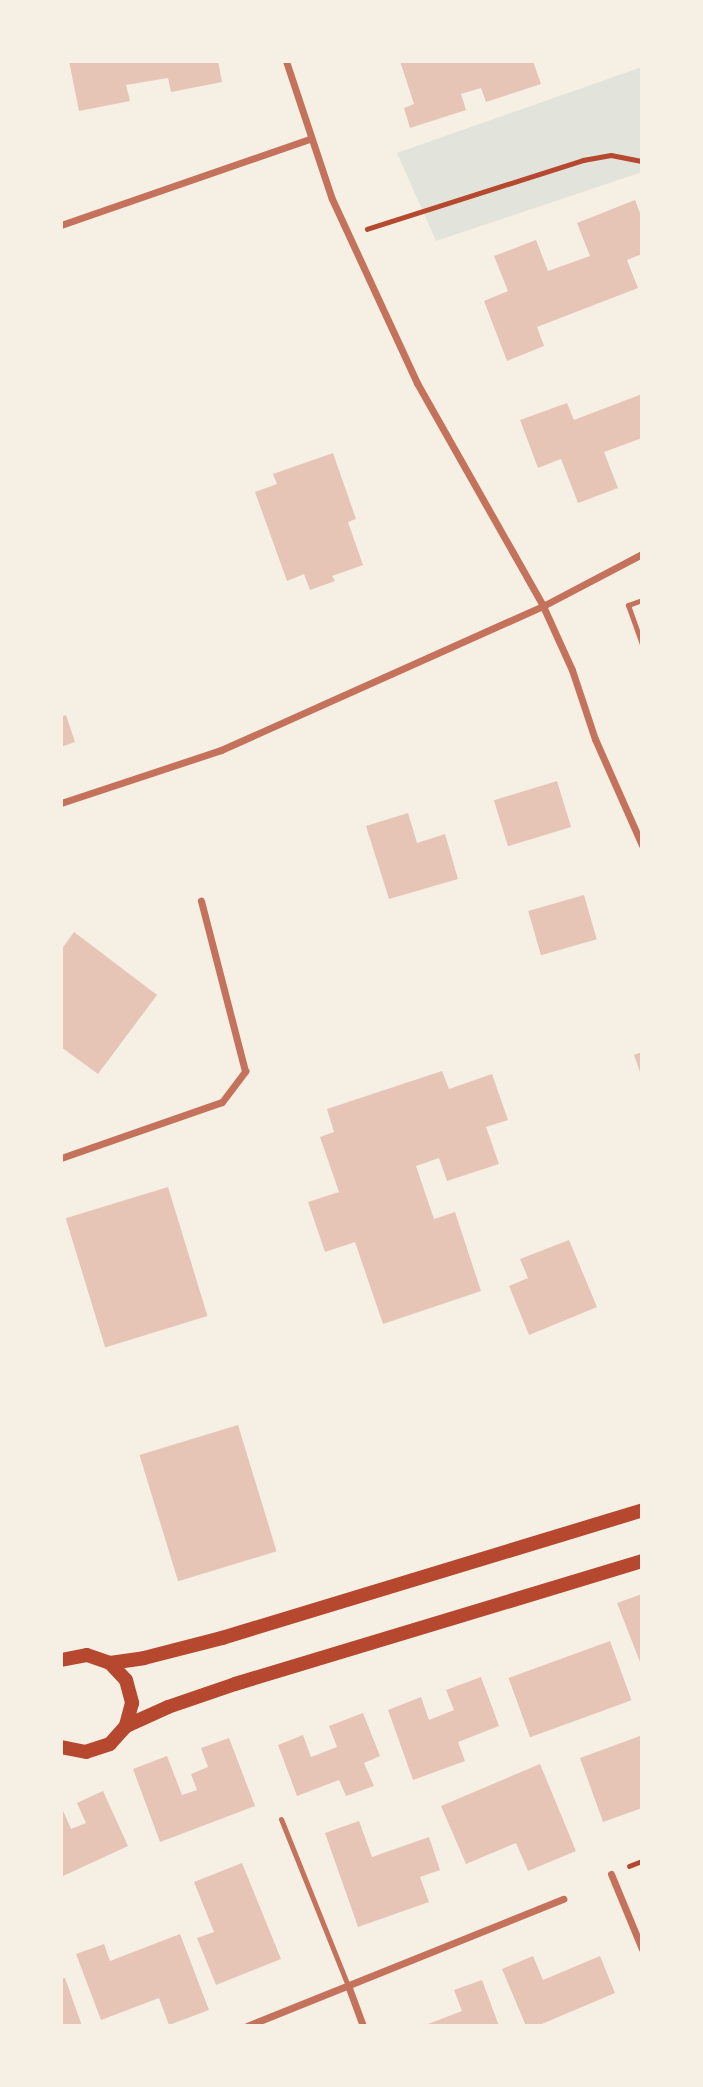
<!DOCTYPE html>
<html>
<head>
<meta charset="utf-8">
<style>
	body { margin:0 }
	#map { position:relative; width:703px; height:2087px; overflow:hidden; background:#f6efe4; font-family:Bitter,serif }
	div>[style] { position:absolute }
	.green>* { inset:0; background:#e2e4dc }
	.building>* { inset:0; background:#e6c5b7; transform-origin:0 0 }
	.path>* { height:4.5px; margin:-2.25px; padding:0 2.25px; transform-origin:2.25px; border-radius:2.25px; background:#b5482f }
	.service>* { height:5px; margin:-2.5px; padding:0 2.5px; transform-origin:2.5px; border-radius:2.5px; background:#c5725c }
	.minor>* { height:7px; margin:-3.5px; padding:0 3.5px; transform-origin:3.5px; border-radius:3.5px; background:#c5725c }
	.secondary>* { height:14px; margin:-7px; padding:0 7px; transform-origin:7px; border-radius:7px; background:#b5482f }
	span { translate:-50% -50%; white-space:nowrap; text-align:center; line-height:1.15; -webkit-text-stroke:5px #f6efe4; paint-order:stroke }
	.frame { position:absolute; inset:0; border:63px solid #f6efe4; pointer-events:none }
</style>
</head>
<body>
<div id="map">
	<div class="green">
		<div style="clip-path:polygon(642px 67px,642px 172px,436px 241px,397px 153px)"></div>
	</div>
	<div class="building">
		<div style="clip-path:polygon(69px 61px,218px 61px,222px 82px,171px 92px,168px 78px,126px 85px,130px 101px,79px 111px)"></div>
		<div style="clip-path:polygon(400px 61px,533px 61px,541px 84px,486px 102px,481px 88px,461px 94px,466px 110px,410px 128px,404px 108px,414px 104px)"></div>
		<div style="clip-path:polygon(635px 200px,642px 218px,642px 254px,627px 260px,638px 288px,537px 327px,544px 346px,507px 361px,484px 301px,508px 291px,494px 256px,536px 240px,548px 271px,590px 256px,577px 223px)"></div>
		<div style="clip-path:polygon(642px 394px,642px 438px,604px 452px,618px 488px,578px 503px,561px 459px,538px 468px,520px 420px,567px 403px,574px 420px)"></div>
		<div style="clip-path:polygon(333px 453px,356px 519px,348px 522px,363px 565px,332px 576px,335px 581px,310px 590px,304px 574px,287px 581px,255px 492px,277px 484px,273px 474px)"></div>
		<div style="clip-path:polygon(66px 715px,75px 742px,61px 747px,61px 717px)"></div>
		<div style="left:557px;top:781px;width:48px;height:66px;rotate:73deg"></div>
		<div style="clip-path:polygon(408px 813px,417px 843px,445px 834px,458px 879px,389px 899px,366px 826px)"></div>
		<div style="left:584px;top:895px;width:46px;height:58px;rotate:74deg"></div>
		<div style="clip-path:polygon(74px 932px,157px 995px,98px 1074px,61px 1047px,61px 950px)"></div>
		<div style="clip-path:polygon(642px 1052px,642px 1075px,641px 1075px,634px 1055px)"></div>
		<div style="clip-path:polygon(442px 1071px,449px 1089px,492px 1074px,508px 1120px,486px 1127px,499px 1164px,447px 1181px,439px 1158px,416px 1166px,434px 1219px,455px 1212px,481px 1291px,383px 1324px,355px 1242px,325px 1252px,308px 1202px,339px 1192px,320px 1137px,334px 1132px,327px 1109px)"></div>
		<div style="left:168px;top:1187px;width:135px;height:107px;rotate:73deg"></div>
		<div style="clip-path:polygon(569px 1240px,597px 1307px,529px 1335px,509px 1286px,528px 1278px,520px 1259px)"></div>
		<div style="left:238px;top:1425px;width:132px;height:103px;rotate:73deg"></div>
		<div style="clip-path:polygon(642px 1594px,642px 1667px,617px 1603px)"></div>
		<div style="left:610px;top:1641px;width:63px;height:108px;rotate:70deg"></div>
		<div style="clip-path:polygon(481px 1677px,499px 1726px,458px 1742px,465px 1761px,413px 1780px,388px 1710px,421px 1697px,429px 1720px,454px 1710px,446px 1690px)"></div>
		<div style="clip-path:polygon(363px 1713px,380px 1756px,364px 1763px,374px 1786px,346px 1796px,339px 1780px,297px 1796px,278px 1745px,303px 1735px,311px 1757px,337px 1747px,329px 1726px)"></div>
		<div style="clip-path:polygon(640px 1736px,642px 1808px,603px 1822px,580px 1758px)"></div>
		<div style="clip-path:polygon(229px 1738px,255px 1806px,160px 1842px,133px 1769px,167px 1756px,182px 1795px,197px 1790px,191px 1774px,208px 1767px,201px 1748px)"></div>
		<div style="clip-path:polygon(540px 1764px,576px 1851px,528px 1871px,516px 1843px,466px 1864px,441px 1806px)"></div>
		<div style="clip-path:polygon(103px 1791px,128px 1846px,61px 1877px,61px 1806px,71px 1829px,86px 1823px,77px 1803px)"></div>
		<div style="clip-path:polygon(359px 1821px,372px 1857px,429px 1837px,440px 1870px,420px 1877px,429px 1902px,358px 1927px,325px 1833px)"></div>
		<div style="clip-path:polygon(242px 1863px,281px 1959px,216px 1985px,197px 1938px,214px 1932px,194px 1882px)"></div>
		<div style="clip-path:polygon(180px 1934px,209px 2010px,169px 2025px,159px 1998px,101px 2020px,76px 1954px,104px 1944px,110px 1961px)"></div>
		<div style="clip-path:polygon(533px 1956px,543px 1980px,600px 1956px,615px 1993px,537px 2026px,526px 2026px,502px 1969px)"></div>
		<div style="clip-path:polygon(65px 1978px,82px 2026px,61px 2026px,61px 1979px)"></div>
		<div style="clip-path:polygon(482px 1980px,499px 2026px,423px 2026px,462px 2011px,454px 1990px)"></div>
	</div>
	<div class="path">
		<div style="left:367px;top:229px;width:227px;rotate:-17.7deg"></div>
		<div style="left:583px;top:160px;width:28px;rotate:-10deg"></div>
		<div style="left:611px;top:155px;width:32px;rotate:11deg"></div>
		<div style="left:629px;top:1866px;width:14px;rotate:-21deg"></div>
	</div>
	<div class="service">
		<div style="left:642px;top:600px;width:15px;rotate:160deg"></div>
		<div style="left:628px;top:605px;width:41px;rotate:70.3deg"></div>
		<div style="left:281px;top:1819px;width:182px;rotate:68.1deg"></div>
	</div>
	<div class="minor">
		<div style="left:286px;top:61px;width:145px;rotate:71.6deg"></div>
		<div style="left:332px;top:199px;width:203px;rotate:65.2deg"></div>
		<div style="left:417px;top:383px;width:256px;rotate:60.5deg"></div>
		<div style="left:543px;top:606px;width:70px;rotate:65.6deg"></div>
		<div style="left:572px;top:670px;width:73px;rotate:71.6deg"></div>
		<div style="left:595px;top:739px;width:116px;rotate:66.1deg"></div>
		<div style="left:61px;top:225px;width:263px;rotate:-19.1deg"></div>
		<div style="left:61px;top:803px;width:169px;rotate:-18.3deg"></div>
		<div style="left:221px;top:750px;width:353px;rotate:-24.1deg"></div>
		<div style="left:543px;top:606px;width:112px;rotate:-27.7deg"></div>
		<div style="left:61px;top:1158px;width:170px;rotate:-19.2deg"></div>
		<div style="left:222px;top:1102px;width:39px;rotate:-53deg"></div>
		<div style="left:245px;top:1071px;width:176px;rotate:-104.5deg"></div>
		<div style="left:611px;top:1874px;width:81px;rotate:67.5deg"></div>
		<div style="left:349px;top:1988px;width:40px;rotate:69.8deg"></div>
		<div style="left:247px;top:2026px;width:341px;rotate:-21.9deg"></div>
	</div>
	<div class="secondary">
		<div style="left:61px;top:1660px;width:26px;rotate:-11deg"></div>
		<div style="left:87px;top:1655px;width:24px;rotate:19deg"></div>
		<div style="left:110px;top:1663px;width:23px;rotate:47deg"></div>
		<div style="left:126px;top:1680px;width:24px;rotate:75deg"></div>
		<div style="left:132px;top:1703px;width:24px;rotate:105deg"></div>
		<div style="left:126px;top:1726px;width:24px;rotate:132deg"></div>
		<div style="left:110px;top:1744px;width:25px;rotate:162deg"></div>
		<div style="left:86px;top:1752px;width:25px;rotate:-169deg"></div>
		<div style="left:110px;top:1663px;width:34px;rotate:-8deg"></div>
		<div style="left:144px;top:1658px;width:81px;rotate:-14.4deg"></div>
		<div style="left:222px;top:1638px;width:439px;rotate:-16.9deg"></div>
		<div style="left:126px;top:1726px;width:46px;rotate:-24.3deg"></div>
		<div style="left:168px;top:1707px;width:71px;rotate:-18.9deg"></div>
		<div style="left:235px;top:1684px;width:425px;rotate:-16.8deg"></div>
	</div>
	<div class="frame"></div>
</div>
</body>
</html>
